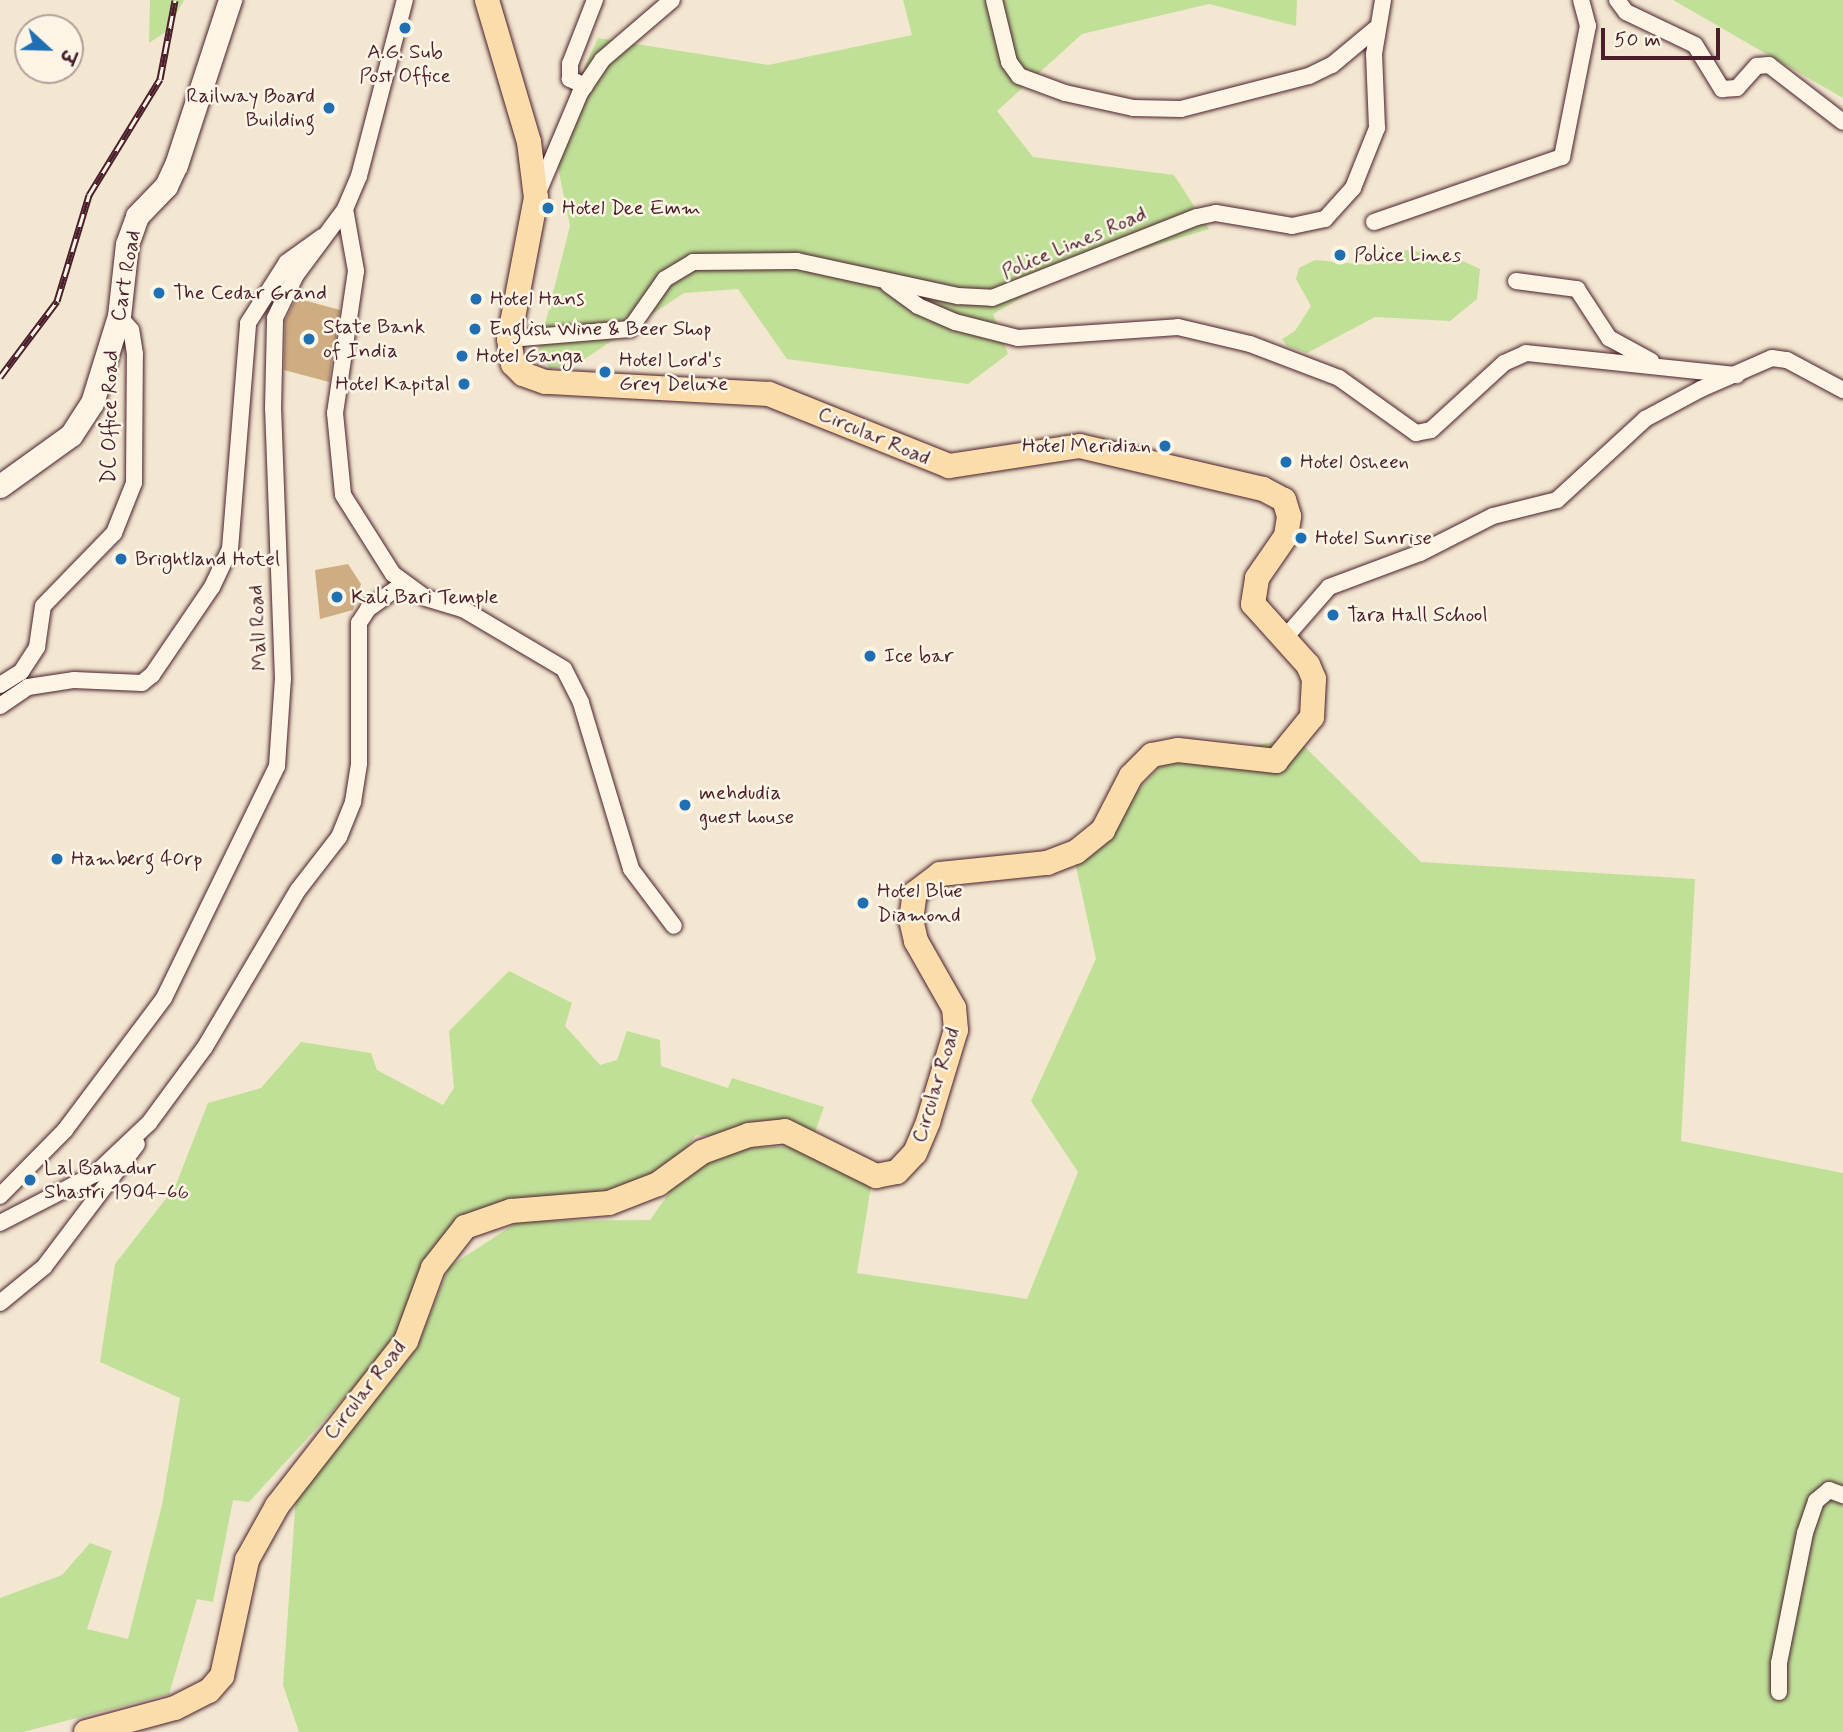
<!DOCTYPE html>
<html>
<head>
<meta charset="utf-8">
<style>
	body { margin:0 }
	#map { position:relative; width:1843px; height:1732px; overflow:hidden; background:#f3e7d1; font-family:Mynerve,"Playpen Sans Deva",sans-serif }
	div>[style] { position:absolute }
	.green>* { inset:0; background:#c0e098 }
	.building>* { inset:0; background:#cfad82 }
	.roads { filter:drop-shadow(0 0 2px #4a1f2b) drop-shadow(0 0 2px #4a1f2b) }
	.street>* { height:16px; margin:-8px; padding:0 8px; transform-origin:8px; border-radius:8px; background:#fcf5e5 }
	.secondary>* { height:23px; margin:-11.5px; padding:0 11.5px; transform-origin:11.5px; border-radius:11.5px; background:#fcf5e5 }
	.primary>* { height:24px; margin:-12px; padding:0 12px; transform-origin:12px; border-radius:12px; background:#fbddab }
	.rail>* { height:7px; margin-top:-3.5px; transform-origin:0; background:repeating-linear-gradient(90deg,#fcf5e5 0 13px,#4a1f2b 0 26px); box-sizing:border-box; border-block:2px solid #4a1f2b }
	.dots>* { width:19px; height:19px; translate:-50% -50%; box-sizing:border-box; border:4px solid #fcf5e5; border-radius:50% }
	span { translate:-50% -50%; white-space:nowrap; text-align:center; line-height:1.15; -webkit-text-stroke:5px #fcf5e5; paint-order:stroke }
	.poi-label { font-size:21px; color:#4a1f2b }
	.right { translate:-100% -50%; text-align:right }
	.left { translate:0 -50%; text-align:left }
	.street-label { font-size:21px; color:#4a1f2b }
	.north { position:absolute; left:14px; top:14px; width:70px; height:70px; box-sizing:border-box; background:#fcf5e5; border:2px solid #b59f9b; border-radius:50%; rotate:112deg; font-size:19px; font-weight:700; line-height:28px; text-align:center; color:#4a1f2b }
	.north::after { content:''; display:block; margin:auto; width:24px; height:32px; background:#1f6fb2; clip-path:polygon(50% 0,100% 100%,50% 72%,0 100%) }
	.scale { position:absolute; left:1601px; top:28px; width:119px; height:32px; box-sizing:border-box; border:4px solid #4a1f2b; border-top:0; padding-left:9px; font-size:21px; line-height:24px; white-space:nowrap; color:#4a1f2b; -webkit-text-stroke:5px #fcf5e5; paint-order:stroke }
</style>
</head>
<body>
<div id="map">
	<div class="green">
		<div style="clip-path:polygon(150px 0,184px 0,167px 31px,149px 43px)"></div>
		<div style="clip-path:polygon(903px 0,1297px 0,1296px 26px,1209px 4px,1082px 34px,997px 111px,1033px 157px,1174px 175px,1209px 229px,1066px 273px,993px 314px,1008px 354px,968px 384px,787px 359px,738px 289px,684px 293px,577px 364px,550px 369px,538px 352px,570px 226px,552px 138px,598px 38px,768px 65px,912px 35px)"></div>
		<div style="clip-path:polygon(1673px 0,1843px 0,1843px 98px)"></div>
		<div style="clip-path:polygon(1406px 250px,1452px 256px,1480px 269px,1477px 299px,1450px 321px,1375px 317px,1307px 353px,1287px 346px,1282px 339px,1295px 331px,1311px 306px,1296px 279px,1299px 268px,1315px 260px,1370px 265px)"></div>
		<div style="clip-path:polygon(1295px 737px,1421px 862px,1695px 879px,1681px 1141px,1843px 1173px,1843px 1732px,299px 1732px,283px 1685px,296px 1495px,417px 1348px,449px 1267px,519px 1221px,650px 1220px,700px 1149px,801px 1146px,696px 1135px,645px 1202px,508px 1206px,437px 1248px,400px 1337px,249px 1502px,233px 1500px,213px 1602px,197px 1599px,169px 1694px,23px 1732px,0 1732px,0 1598px,62px 1575px,90px 1543px,112px 1551px,87px 1629px,128px 1639px,162px 1505px,180px 1398px,100px 1362px,115px 1264px,175px 1187px,208px 1103px,261px 1088px,301px 1042px,371px 1053px,377px 1070px,443px 1105px,454px 1088px,449px 1031px,509px 971px,572px 1003px,565px 1026px,600px 1065px,617px 1060px,627px 1031px,660px 1040px,661px 1066px,728px 1088px,732px 1078px,824px 1107px,810px 1146px,872px 1180px,857px 1273px,1027px 1299px,1078px 1172px,1031px 1101px,1096px 959px,1074px 857px,1161px 766px)"></div>
	</div>
	<div class="building">
		<div style="clip-path:polygon(296px 298px,340px 310px,329px 382px,284px 370px,285px 321px)"></div>
		<div style="clip-path:polygon(348px 564px,361px 584px,353px 610px,320px 619px,315px 570px)"></div>
	</div>
	<div class="roads">
		<div class="street">
			<div style="left:994px;top:0;width:64px;rotate:76.4deg"></div>
			<div style="left:1009px;top:62px;width:17px;rotate:54deg"></div>
			<div style="left:1019px;top:76px;width:49px;rotate:20.3deg"></div>
			<div style="left:1065px;top:93px;width:70px;rotate:12.4deg"></div>
			<div style="left:1133px;top:108px;width:48px;rotate:1.2deg"></div>
			<div style="left:1181px;top:109px;width:132px;rotate:-14.5deg"></div>
			<div style="left:1309px;top:76px;width:25px;rotate:-26deg"></div>
			<div style="left:1332px;top:65px;width:56px;rotate:-39.9deg"></div>
			<div style="left:1617px;top:0;width:15px;rotate:53deg"></div>
			<div style="left:1626px;top:12px;width:76px;rotate:25.6deg"></div>
			<div style="left:1695px;top:45px;width:52px;rotate:58.5deg"></div>
			<div style="left:1722px;top:89px;width:15px;rotate:-4deg"></div>
			<div style="left:1737px;top:88px;width:30px;rotate:-48deg"></div>
			<div style="left:1757px;top:66px;width:12px;rotate:-5deg"></div>
			<div style="left:1769px;top:65px;width:93px;rotate:37.6deg"></div>
			<div style="left:585px;top:86px;width:17px;rotate:-155deg"></div>
			<div style="left:570px;top:79px;width:15px;rotate:-90deg"></div>
			<div style="left:570px;top:64px;width:69px;rotate:-68.7deg"></div>
			<div style="left:537px;top:195px;width:111px;rotate:-67.1deg"></div>
			<div style="left:580px;top:93px;width:40px;rotate:-56deg"></div>
			<div style="left:602px;top:60px;width:92px;rotate:-40.6deg"></div>
			<div style="left:345px;top:209px;width:63px;rotate:79.9deg"></div>
			<div style="left:356px;top:271px;width:144px;rotate:98.4deg"></div>
			<div style="left:335px;top:413px;width:82px;rotate:84.4deg"></div>
			<div style="left:343px;top:495px;width:93px;rotate:57.7deg"></div>
			<div style="left:393px;top:574px;width:41px;rotate:36deg"></div>
			<div style="left:426px;top:598px;width:39px;rotate:17deg"></div>
			<div style="left:463px;top:609px;width:117px;rotate:30.7deg"></div>
			<div style="left:564px;top:669px;width:38px;rotate:63deg"></div>
			<div style="left:581px;top:703px;width:173px;rotate:73.2deg"></div>
			<div style="left:631px;top:869px;width:71px;rotate:53deg"></div>
			<div style="left:1374px;top:222px;width:199px;rotate:-19.1deg"></div>
			<div style="left:1562px;top:157px;width:134px;rotate:-78.8deg"></div>
			<div style="left:1588px;top:26px;width:27px;rotate:-105deg"></div>
			<div style="left:1516px;top:281px;width:62px;rotate:7.5deg"></div>
			<div style="left:1577px;top:289px;width:59px;rotate:56.9deg"></div>
			<div style="left:1609px;top:338px;width:48px;rotate:28.7deg"></div>
			<div style="left:888px;top:284px;width:37px;rotate:36deg"></div>
			<div style="left:918px;top:306px;width:40px;rotate:23.4deg"></div>
			<div style="left:955px;top:322px;width:65px;rotate:14.3deg"></div>
			<div style="left:1018px;top:338px;width:160px;rotate:-3.9deg"></div>
			<div style="left:1178px;top:327px;width:74px;rotate:13.3deg"></div>
			<div style="left:1250px;top:344px;width:95px;rotate:20.9deg"></div>
			<div style="left:1339px;top:378px;width:95px;rotate:35.5deg"></div>
			<div style="left:1416px;top:433px;width:15px;rotate:-11deg"></div>
			<div style="left:1431px;top:430px;width:99px;rotate:-42.5deg"></div>
			<div style="left:1504px;top:363px;width:24px;rotate:-24deg"></div>
			<div style="left:1526px;top:353px;width:212px;rotate:6deg"></div>
			<div style="left:509px;top:339px;width:121px;rotate:-4.7deg"></div>
			<div style="left:630px;top:329px;width:61px;rotate:-55deg"></div>
			<div style="left:665px;top:279px;width:33px;rotate:-31deg"></div>
			<div style="left:693px;top:262px;width:104px;rotate:-0.6deg"></div>
			<div style="left:797px;top:261px;width:165px;rotate:12.3deg"></div>
			<div style="left:958px;top:296px;width:34px;rotate:3deg"></div>
			<div style="left:992px;top:298px;width:220px;rotate:-21.6deg"></div>
			<div style="left:1197px;top:217px;width:19px;rotate:-12deg"></div>
			<div style="left:1216px;top:213px;width:77px;rotate:9.7deg"></div>
			<div style="left:1292px;top:226px;width:34px;rotate:-12deg"></div>
			<div style="left:1325px;top:219px;width:42px;rotate:-47.9deg"></div>
			<div style="left:1353px;top:188px;width:65px;rotate:-68.2deg"></div>
			<div style="left:1377px;top:128px;width:74px;rotate:-92.3deg"></div>
			<div style="left:1374px;top:54px;width:55px;rotate:-80.5deg"></div>
			<div style="left:1283px;top:640px;width:70px;rotate:-49deg"></div>
			<div style="left:1329px;top:587px;width:97px;rotate:-20.5deg"></div>
			<div style="left:1420px;top:553px;width:82px;rotate:-26.9deg"></div>
			<div style="left:1493px;top:516px;width:66px;rotate:-14deg"></div>
			<div style="left:1557px;top:500px;width:120px;rotate:-42.6deg"></div>
			<div style="left:1645px;top:419px;width:64px;rotate:-28.2deg"></div>
			<div style="left:1701px;top:389px;width:77px;rotate:-23.6deg"></div>
			<div style="left:1772px;top:358px;width:15px;rotate:8deg"></div>
			<div style="left:1787px;top:360px;width:64px;rotate:28.2deg"></div>
			<div style="left:0;top:685px;width:25px;rotate:-32deg"></div>
			<div style="left:21px;top:672px;width:30px;rotate:-57deg"></div>
			<div style="left:37px;top:647px;width:41px;rotate:-81.7deg"></div>
			<div style="left:43px;top:606px;width:102px;rotate:-45.8deg"></div>
			<div style="left:114px;top:533px;width:54px;rotate:-68.2deg"></div>
			<div style="left:134px;top:483px;width:129px;rotate:-89.6deg"></div>
			<div style="left:135px;top:354px;width:24px;rotate:-99deg"></div>
			<div style="left:131px;top:330px;width:18px;rotate:-131deg"></div>
			<div style="left:0;top:706px;width:34px;rotate:-34deg"></div>
			<div style="left:28px;top:687px;width:47px;rotate:-8.7deg"></div>
			<div style="left:74px;top:680px;width:68px;rotate:2.5deg"></div>
			<div style="left:142px;top:683px;width:13px;rotate:-39deg"></div>
			<div style="left:152px;top:675px;width:107px;rotate:-55.7deg"></div>
			<div style="left:212px;top:587px;width:42px;rotate:-64.7deg"></div>
			<div style="left:230px;top:549px;width:227px;rotate:-85.4deg"></div>
			<div style="left:248px;top:323px;width:72px;rotate:-57.4deg"></div>
			<div style="left:287px;top:262px;width:43px;rotate:-35.5deg"></div>
			<div style="left:0;top:1196px;width:93px;rotate:-45.4deg"></div>
			<div style="left:65px;top:1130px;width:165px;rotate:-53.1deg"></div>
			<div style="left:164px;top:998px;width:258px;rotate:-64deg"></div>
			<div style="left:277px;top:766px;width:87px;rotate:-86.1deg"></div>
			<div style="left:283px;top:679px;width:270px;rotate:-92.1deg"></div>
			<div style="left:273px;top:409px;width:91px;rotate:-88.7deg"></div>
			<div style="left:275px;top:318px;width:48px;rotate:-64deg"></div>
			<div style="left:296px;top:275px;width:82px;rotate:-53.4deg"></div>
			<div style="left:345px;top:209px;width:36px;rotate:-67deg"></div>
			<div style="left:359px;top:176px;width:182px;rotate:-75.4deg"></div>
			<div style="left:0;top:1223px;width:107px;rotate:-27.3deg"></div>
			<div style="left:95px;top:1174px;width:74px;rotate:-43.4deg"></div>
			<div style="left:149px;top:1123px;width:94px;rotate:-53.6deg"></div>
			<div style="left:205px;top:1047px;width:182px;rotate:-59.4deg"></div>
			<div style="left:298px;top:890px;width:67px;rotate:-52.3deg"></div>
			<div style="left:339px;top:837px;width:38px;rotate:-68deg"></div>
			<div style="left:353px;top:802px;width:39px;rotate:-81deg"></div>
			<div style="left:359px;top:763px;width:140px;rotate:-90deg"></div>
			<div style="left:359px;top:623px;width:17px;rotate:-57deg"></div>
			<div style="left:368px;top:609px;width:44px;rotate:-35.8deg"></div>
			<div style="left:0;top:1303px;width:57px;rotate:-39.3deg"></div>
			<div style="left:44px;top:1267px;width:154px;rotate:-52.9deg"></div>
			<div style="left:1779px;top:1692px;width:29px;rotate:-90deg"></div>
			<div style="left:1779px;top:1663px;width:133px;rotate:-78.7deg"></div>
			<div style="left:1805px;top:1533px;width:34px;rotate:-71deg"></div>
			<div style="left:1816px;top:1501px;width:17px;rotate:-40deg"></div>
			<div style="left:1829px;top:1490px;width:15px;rotate:20deg"></div>
		</div>
		<div class="secondary">
			<div style="left:0;top:486px;width:87px;rotate:-35.7deg"></div>
			<div style="left:71px;top:435px;width:38px;rotate:-57deg"></div>
			<div style="left:92px;top:403px;width:91px;rotate:-72.8deg"></div>
			<div style="left:119px;top:316px;width:72px;rotate:-83.7deg"></div>
			<div style="left:127px;top:244px;width:30px;rotate:-70deg"></div>
			<div style="left:137px;top:216px;width:42px;rotate:-46deg"></div>
			<div style="left:166px;top:186px;width:23px;rotate:-65deg"></div>
			<div style="left:176px;top:165px;width:174px;rotate:-71.9deg"></div>
		</div>
		<div class="primary">
			<div style="left:86px;top:1732px;width:92px;rotate:-15.1deg"></div>
			<div style="left:175px;top:1708px;width:38px;rotate:-27deg"></div>
			<div style="left:209px;top:1691px;width:20px;rotate:-49deg"></div>
			<div style="left:222px;top:1676px;width:119px;rotate:-77.8deg"></div>
			<div style="left:247px;top:1560px;width:62px;rotate:-60.9deg"></div>
			<div style="left:277px;top:1506px;width:209px;rotate:-52deg"></div>
			<div style="left:406px;top:1341px;width:78px;rotate:-69.7deg"></div>
			<div style="left:433px;top:1268px;width:52px;rotate:-52deg"></div>
			<div style="left:465px;top:1227px;width:49px;rotate:-19.2deg"></div>
			<div style="left:511px;top:1211px;width:98px;rotate:-4.7deg"></div>
			<div style="left:609px;top:1203px;width:53px;rotate:-21.2deg"></div>
			<div style="left:658px;top:1184px;width:54px;rotate:-36deg"></div>
			<div style="left:702px;top:1152px;width:50px;rotate:-19.9deg"></div>
			<div style="left:749px;top:1135px;width:36px;rotate:-6deg"></div>
			<div style="left:785px;top:1131px;width:102px;rotate:26.3deg"></div>
			<div style="left:876px;top:1176px;width:21px;rotate:-11deg"></div>
			<div style="left:897px;top:1172px;width:26px;rotate:-47deg"></div>
			<div style="left:915px;top:1153px;width:34px;rotate:-67deg"></div>
			<div style="left:928px;top:1122px;width:96px;rotate:-73.1deg"></div>
			<div style="left:956px;top:1030px;width:22px;rotate:-95deg"></div>
			<div style="left:954px;top:1008px;width:77px;rotate:-119.6deg"></div>
			<div style="left:916px;top:941px;width:22px;rotate:-103deg"></div>
			<div style="left:911px;top:920px;width:27px;rotate:-82deg"></div>
			<div style="left:915px;top:893px;width:31px;rotate:-37deg"></div>
			<div style="left:940px;top:874px;width:108px;rotate:-5.9deg"></div>
			<div style="left:1047px;top:863px;width:31px;rotate:-21deg"></div>
			<div style="left:1076px;top:852px;width:35px;rotate:-39deg"></div>
			<div style="left:1103px;top:830px;width:61px;rotate:-62.6deg"></div>
			<div style="left:1131px;top:776px;width:30px;rotate:-45deg"></div>
			<div style="left:1152px;top:755px;width:26px;rotate:-11deg"></div>
			<div style="left:1178px;top:750px;width:99px;rotate:6.4deg"></div>
			<div style="left:1276px;top:761px;width:57px;rotate:-50.7deg"></div>
			<div style="left:1312px;top:717px;width:38px;rotate:-87deg"></div>
			<div style="left:1314px;top:679px;width:15px;rotate:-113deg"></div>
			<div style="left:1308px;top:665px;width:82px;rotate:-132deg"></div>
			<div style="left:1253px;top:604px;width:26px;rotate:-81deg"></div>
			<div style="left:1257px;top:578px;width:51px;rotate:-55.4deg"></div>
			<div style="left:1286px;top:536px;width:20px;rotate:-81deg"></div>
			<div style="left:1289px;top:516px;width:17px;rotate:-107deg"></div>
			<div style="left:1284px;top:500px;width:24px;rotate:-152deg"></div>
			<div style="left:1263px;top:489px;width:188px;rotate:-166.8deg"></div>
			<div style="left:1080px;top:446px;width:133px;rotate:171.3deg"></div>
			<div style="left:949px;top:466px;width:194px;rotate:-158.2deg"></div>
			<div style="left:769px;top:394px;width:224px;rotate:-176.9deg"></div>
			<div style="left:545px;top:382px;width:23px;rotate:-160deg"></div>
			<div style="left:523px;top:374px;width:14px;rotate:-135deg"></div>
			<div style="left:513px;top:364px;width:25px;rotate:-99deg"></div>
			<div style="left:509px;top:339px;width:144px;rotate:-79.2deg"></div>
			<div style="left:536px;top:198px;width:56px;rotate:-97.1deg"></div>
			<div style="left:529px;top:142px;width:148px;rotate:-106.5deg"></div>
		</div>
	</div>
	<div class="rail">
		<div style="left:0;top:377px;width:95px;rotate:-53.1deg"></div>
		<div style="left:57px;top:301px;width:111px;rotate:-73.2deg"></div>
		<div style="left:89px;top:195px;width:136px;rotate:-58.5deg"></div>
		<div style="left:160px;top:79px;width:80px;rotate:-79.2deg"></div>
	</div>
	<div class="dots">
		<div style="left:405px;top:28px;background:#1f6fb2"></div>
		<div style="left:329px;top:108px;background:#1f6fb2"></div>
		<div style="left:548px;top:208px;background:#1f6fb2"></div>
		<div style="left:1340px;top:255px;background:#1f6fb2"></div>
		<div style="left:159px;top:293px;background:#1f6fb2"></div>
		<div style="left:476px;top:299px;background:#1f6fb2"></div>
		<div style="left:475px;top:329px;background:#1f6fb2"></div>
		<div style="left:309px;top:339px;background:#1f6fb2"></div>
		<div style="left:462px;top:356px;background:#1f6fb2"></div>
		<div style="left:605px;top:372px;background:#1f6fb2"></div>
		<div style="left:464px;top:384px;background:#1f6fb2"></div>
		<div style="left:1165px;top:446px;background:#1f6fb2"></div>
		<div style="left:1286px;top:462px;background:#1f6fb2"></div>
		<div style="left:1301px;top:538px;background:#1f6fb2"></div>
		<div style="left:121px;top:559px;background:#1f6fb2"></div>
		<div style="left:337px;top:597px;background:#1f6fb2"></div>
		<div style="left:1333px;top:615px;background:#1f6fb2"></div>
		<div style="left:870px;top:656px;background:#1f6fb2"></div>
		<div style="left:685px;top:805px;background:#1f6fb2"></div>
		<div style="left:57px;top:859px;background:#1f6fb2"></div>
		<div style="left:863px;top:903px;background:#1f6fb2"></div>
		<div style="left:30px;top:1180px;background:#1f6fb2"></div>
	</div>
	<div class="poi-label">
		<span style="left:405px;top:64px">A.G. Sub<br>Post Office</span>
		<span class="right" style="left:315px;top:108px">Railway Board<br>Building</span>
		<span class="left" style="left:562px;top:208px">Hotel Dee Emm</span>
		<span class="left" style="left:1354px;top:255px">Police Lines</span>
		<span class="left" style="left:173px;top:293px">The Cedar Grand</span>
		<span class="left" style="left:490px;top:299px">Hotel Hans</span>
		<span class="left" style="left:323px;top:339px">State Bank<br>of India</span>
		<span class="left" style="left:489px;top:329px">English Wine &amp; Beer Shop</span>
		<span class="left" style="left:476px;top:356px">Hotel Ganga</span>
		<span class="left" style="left:619px;top:372px">Hotel Lord's<br>Grey Deluxe</span>
		<span class="right" style="left:450px;top:384px">Hotel Kapital</span>
		<span class="right" style="left:1151px;top:446px">Hotel Meridian</span>
		<span class="left" style="left:1300px;top:462px">Hotel Osheen</span>
		<span class="left" style="left:1315px;top:538px">Hotel Sunrise</span>
		<span class="left" style="left:135px;top:559px">Brightland Hotel</span>
		<span class="left" style="left:351px;top:597px">Kali Bari Temple</span>
		<span class="left" style="left:1347px;top:615px">Tara Hall School</span>
		<span class="left" style="left:884px;top:656px">Ice bar</span>
		<span class="left" style="left:699px;top:805px">mehdudia<br>guest house</span>
		<span class="left" style="left:71px;top:859px">Hamberg 40rp</span>
		<span class="left" style="left:877px;top:903px">Hotel Blue<br>Diamond</span>
		<span class="left" style="left:44px;top:1180px">Lal Bahadur<br>Shastri 1904-66</span>
	</div>
	<div class="street-label">
		<span style="left:1074px;top:243px;rotate:-23deg">Police Lines Road</span>
		<span style="left:126px;top:276px;rotate:-80deg">Cart Road</span>
		<span style="left:110px;top:417px;rotate:-89deg">DC Office Road</span>
		<span style="left:874px;top:436px;rotate:23deg">Circular Road</span>
		<span style="left:258px;top:628px;rotate:-93deg">Mall Road</span>
		<span style="left:936px;top:1085px;rotate:-73deg">Circular Road</span>
		<span style="left:365px;top:1390px;rotate:-52deg">Circular Road</span>
	</div>
	<div class="north">उ</div>
	<div class="scale">50 m</div>
</div>
</body>
</html>
